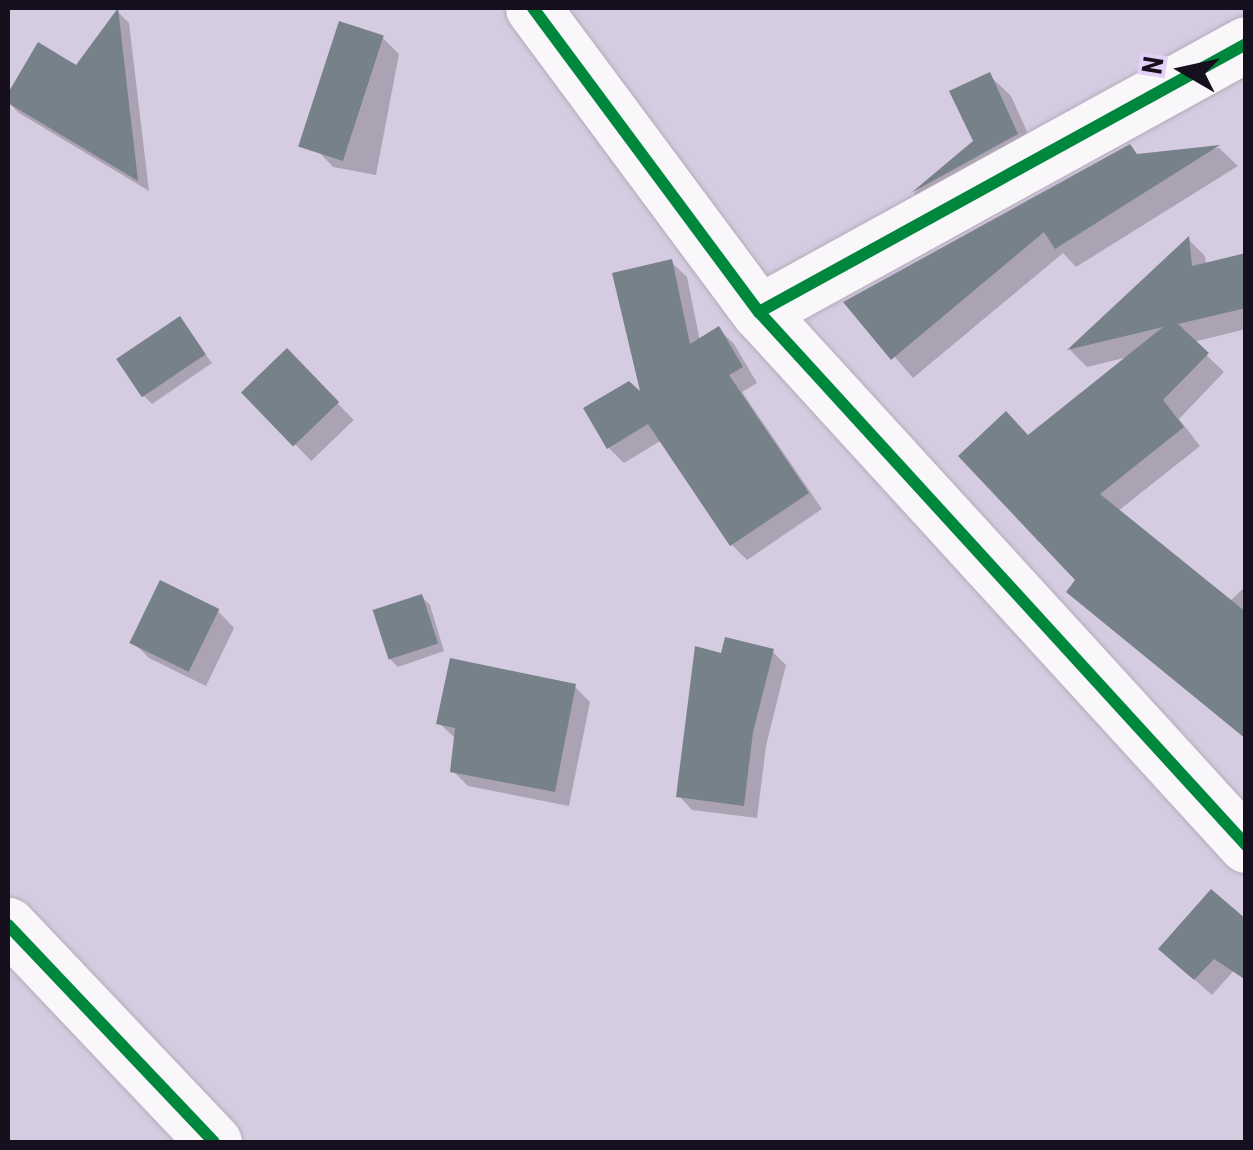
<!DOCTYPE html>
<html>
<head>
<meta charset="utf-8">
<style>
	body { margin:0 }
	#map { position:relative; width:1253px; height:1150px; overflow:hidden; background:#d6cce1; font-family:"Roboto Condensed",sans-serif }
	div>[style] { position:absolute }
	.shadow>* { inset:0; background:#0003; transform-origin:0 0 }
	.building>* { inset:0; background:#778189; transform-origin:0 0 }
	.roads { filter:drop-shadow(0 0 2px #b2abbb) drop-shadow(0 0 2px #b2abbb) }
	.minor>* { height:55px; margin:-27.5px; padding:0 27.5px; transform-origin:27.5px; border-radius:27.5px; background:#f9f7fa }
	.cycleway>* { height:12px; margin:-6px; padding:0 6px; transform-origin:6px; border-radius:6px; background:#00873e }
	span { translate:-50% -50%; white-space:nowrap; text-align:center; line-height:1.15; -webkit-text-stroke:10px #e3d0f7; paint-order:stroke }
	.frame { position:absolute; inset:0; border:10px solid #160f1d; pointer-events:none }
	.north { position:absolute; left:1133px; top:20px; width:100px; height:100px; -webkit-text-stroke:8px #e3d0f7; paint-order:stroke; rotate:279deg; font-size:28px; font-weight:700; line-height:40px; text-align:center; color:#160f1d }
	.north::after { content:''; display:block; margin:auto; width:35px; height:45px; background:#160f1d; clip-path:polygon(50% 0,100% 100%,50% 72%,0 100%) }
</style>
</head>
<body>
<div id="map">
	<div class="shadow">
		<div style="clip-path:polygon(118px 12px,129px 23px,149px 191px,19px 113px,8px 102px,39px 46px,76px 69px)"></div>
		<div style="clip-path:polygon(383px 38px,399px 54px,376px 175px,333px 167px,317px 150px)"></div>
		<div style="clip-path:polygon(989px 75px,1011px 96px,1038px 156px,934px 213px,914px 193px,976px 142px)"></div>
		<div style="clip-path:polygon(1219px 148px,1238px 166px,1076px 267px,1063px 253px,913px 378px,847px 302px,1139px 157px)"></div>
		<div style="clip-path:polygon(1189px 240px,1205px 256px,1206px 265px,1246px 256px,1246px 329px,1193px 342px,1224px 372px,1179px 419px,1200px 446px,1118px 511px,1229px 602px,1246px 586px,1246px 739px,1069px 592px,1079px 580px,1029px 438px,1132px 356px,1087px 367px,1070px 350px)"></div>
		<div style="clip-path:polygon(671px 262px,687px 277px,700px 341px,719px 329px,734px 344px,757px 383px,742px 392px,822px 509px,747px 560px,732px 545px,662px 440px,624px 463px,609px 448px,644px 399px)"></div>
		<div style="clip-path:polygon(180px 320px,212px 363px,152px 404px,144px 396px)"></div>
		<div style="left:287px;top:351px;width:96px;height:59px;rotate:46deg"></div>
		<div style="clip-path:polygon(422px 597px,430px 605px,444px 651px,398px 667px,390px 659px)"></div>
		<div style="clip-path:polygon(218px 611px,234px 628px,206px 686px,149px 658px,133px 642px)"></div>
		<div style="clip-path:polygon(773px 652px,786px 665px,766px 746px,757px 818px,692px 810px,679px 796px,723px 656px)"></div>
		<div style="clip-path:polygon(575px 687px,590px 702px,569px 806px,468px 786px,453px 771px,456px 739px,439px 723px)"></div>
		<div style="clip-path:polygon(1211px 892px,1246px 957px,1212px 995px,1178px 965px)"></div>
	</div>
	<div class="building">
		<div style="clip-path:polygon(118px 8px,138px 181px,8px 103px,8px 93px,38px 42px,76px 65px)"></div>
		<div style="left:339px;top:21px;width:47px;height:132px;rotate:18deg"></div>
		<div style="clip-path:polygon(990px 72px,1018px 134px,911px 193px,973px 141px,949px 91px)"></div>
		<div style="clip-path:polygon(1130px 144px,1137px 154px,1220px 145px,1055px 249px,1044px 232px,891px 360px,843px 302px)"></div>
		<div style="clip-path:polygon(1189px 236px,1192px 266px,1246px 253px,1246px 308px,1178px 324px,1209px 353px,1163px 400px,1184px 427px,1100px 494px,1246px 612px,1246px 739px,1066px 592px,1075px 580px,958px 456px,1006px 411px,1028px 435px,1163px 327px,1067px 350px)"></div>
		<div style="clip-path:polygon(672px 259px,690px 344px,719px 326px,743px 367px,729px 375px,809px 493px,730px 546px,648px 424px,607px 449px,583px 408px,629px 381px,640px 391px,612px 273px)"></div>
		<div style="left:180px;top:316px;width:46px;height:77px;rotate:56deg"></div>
		<div style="left:287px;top:348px;width:75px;height:64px;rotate:46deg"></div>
		<div style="left:160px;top:580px;width:66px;height:70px;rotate:26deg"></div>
		<div style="left:422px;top:594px;width:52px;height:52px;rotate:72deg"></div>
		<div style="clip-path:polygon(725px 637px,774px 649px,753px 732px,744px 806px,676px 797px,695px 646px,721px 653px)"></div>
		<div style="clip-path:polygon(450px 658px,576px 684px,555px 792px,450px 772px,455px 728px,436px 724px)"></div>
		<div style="clip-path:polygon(1211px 889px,1246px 919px,1246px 980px,1214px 959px,1194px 980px,1158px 949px)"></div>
	</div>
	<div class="roads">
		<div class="minor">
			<div style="left:533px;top:8px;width:379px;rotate:53.4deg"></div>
			<div style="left:759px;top:312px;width:722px;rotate:47.58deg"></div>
			<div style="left:759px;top:312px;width:556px;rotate:-28.82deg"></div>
			<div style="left:8px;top:925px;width:299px;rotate:46.5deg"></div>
		</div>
	</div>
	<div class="cycleway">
		<div style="left:533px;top:8px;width:379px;rotate:53.4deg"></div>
		<div style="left:759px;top:312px;width:722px;rotate:47.58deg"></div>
		<div style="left:759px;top:312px;width:556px;rotate:-28.82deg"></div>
		<div style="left:8px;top:925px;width:299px;rotate:46.5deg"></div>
	</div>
	<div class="frame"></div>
	<div class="north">N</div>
</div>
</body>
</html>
